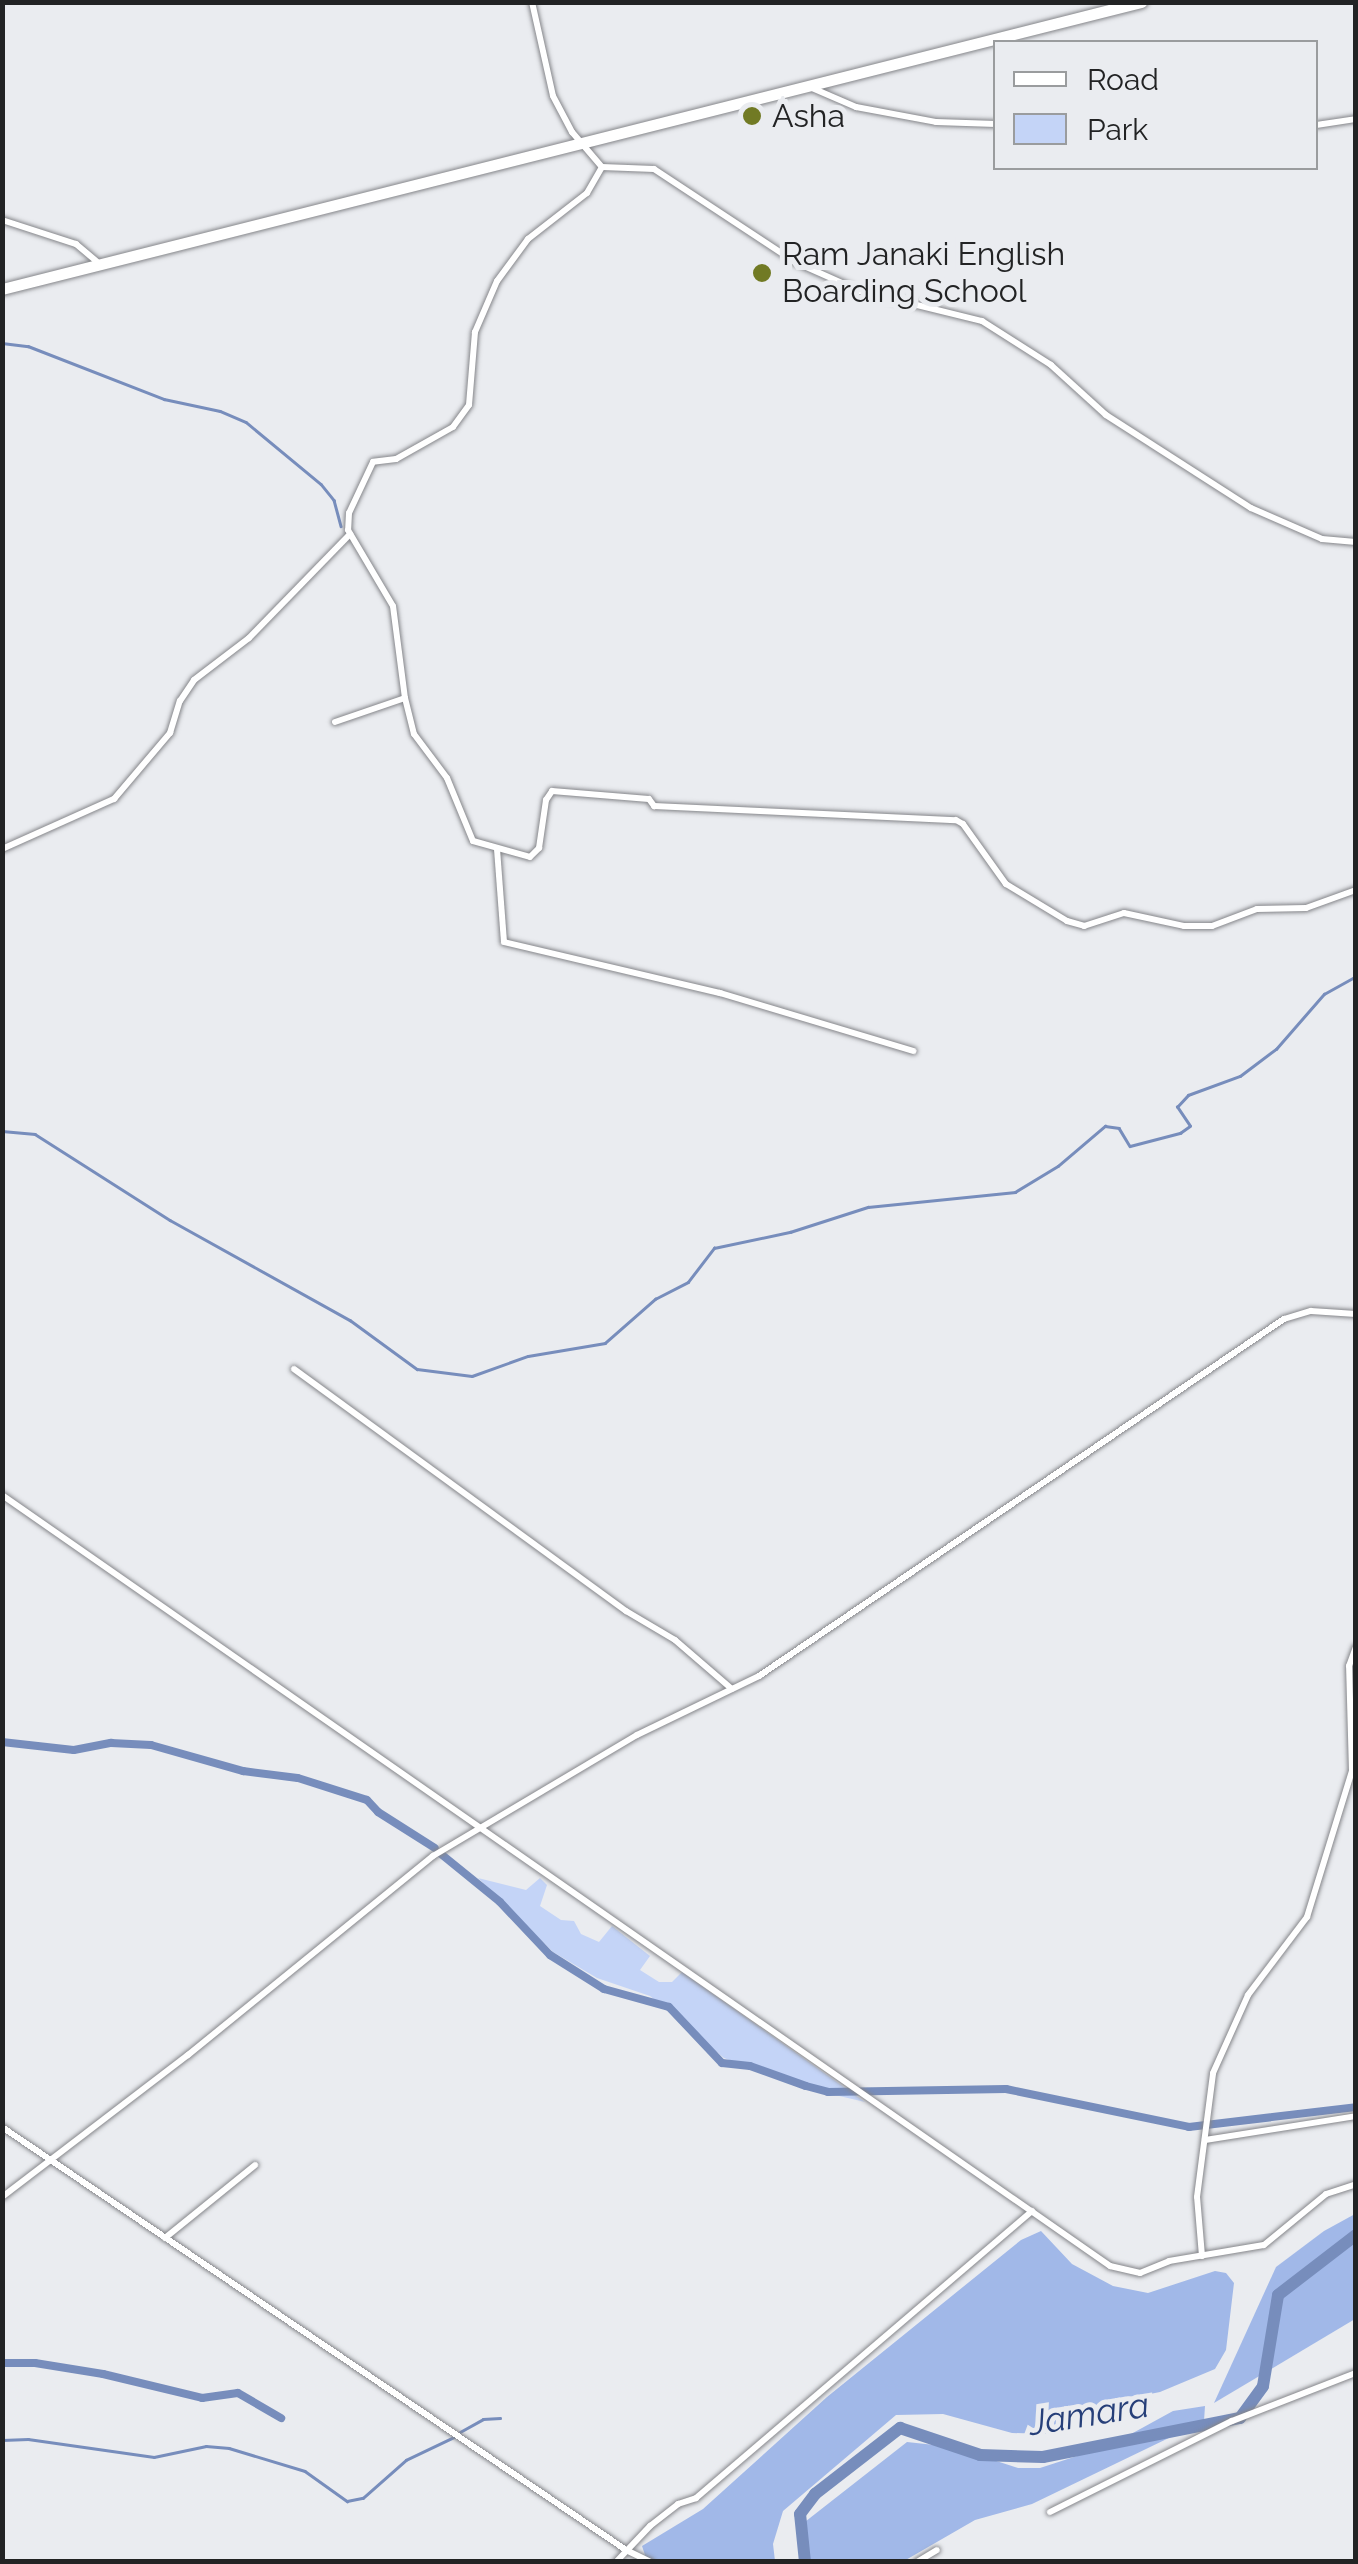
<!DOCTYPE html>
<html>
<head>
<meta charset="utf-8">
<style>
	body { margin:0 }
	#map { position:relative; width:1358px; height:2564px; overflow:hidden; background:#eaecf0; font-family:Raleway,sans-serif }
	div>[style] { position:absolute }
	.green>* { inset:0; background:#c4d4f7 }
	.forest>* { inset:0; background:#a1b8e8 }
	.stream>* { height:2.5px; margin:-1.25px; padding:0 1.25px; transform-origin:1.25px; border-radius:1.25px; background:#778dbc }
	.canal>* { height:8px; margin:-4px; padding:0 4px; transform-origin:4px; border-radius:4px; background:#778dbc }
	.river>* { height:12px; margin:-6px; padding:0 6px; transform-origin:6px; border-radius:6px; background:#778dbc }
	.roads { filter:drop-shadow(0 0 2px #85868a) drop-shadow(0 0 2px #85868a) }
	.minor>* { height:6px; margin:-3px; padding:0 3px; transform-origin:3px; border-radius:3px; background:#fff }
	.primary>* { height:11px; margin:-5.5px; padding:0 5.5px; transform-origin:5.5px; border-radius:5.5px; background:#fff }
	.dots>* { width:28px; height:28px; translate:-50% -50%; box-sizing:border-box; border:5px solid #eaecf0; border-radius:50% }
	span { translate:-50% -50%; white-space:nowrap; text-align:center; line-height:1.15; -webkit-text-stroke:10px #eaecf0; paint-order:stroke }
	.poi-label { font-size:32px; color:#222324 }
	.left { translate:0 -50%; text-align:left }
	.water-label { font-size:35px; color:#263f79; font-style:italic }
	.frame { position:absolute; inset:0; border:5px solid #222324; pointer-events:none }
	.legend { position:absolute; left:993px; top:40px; width:325px; height:130px; box-sizing:border-box; background:#eaecf0; border:2px solid #9a9c9e; margin:0; padding:12px 18px; list-style:none; font-size:30px; color:#222324 }
	.legend li { display:flex; align-items:center; gap:20px; height:50px }
	.legend b { width:50px; border:2px solid #9a9c9e }
</style>
</head>
<body>
<div id="map">
	<div class="green">
		<div style="clip-path:polygon(478px 1878px,526px 1890px,540px 1878px,547px 1885px,540px 1906px,561px 1920px,574px 1921px,581px 1934px,599px 1942px,612px 1926px,650px 1956px,640px 1970px,659px 1982px,672px 1982px,682px 1972px,865px 2102px,805px 2088px,724px 2058px,650px 1996px,597px 1978px,553px 1952px)"></div>
	</div>
	<div class="forest">
		<div style="clip-path:polygon(1355px 2214px,1355px 2319px,1214px 2403px,1276px 2267px,1324px 2231px)"></div>
		<div style="clip-path:polygon(1041px 2231px,1072px 2264px,1113px 2286px,1148px 2293px,1215px 2271px,1226px 2273px,1234px 2283px,1226px 2350px,1215px 2369px,1160px 2392px,1100px 2404px,1047px 2434px,1012px 2433px,943px 2414px,896px 2415px,783px 2511px,773px 2544px,775px 2561px,647px 2561px,642px 2546px,703px 2509px,827px 2397px,1021px 2240px)"></div>
		<div style="clip-path:polygon(1205px 2406px,1204px 2421px,1032px 2504px,975px 2520px,904px 2561px,807px 2561px,801px 2525px,907px 2442px,953px 2447px,1018px 2468px,1040px 2468px,1111px 2445px,1173px 2411px)"></div>
	</div>
	<div class="stream">
		<div style="left:2px;top:343px;width:26px;rotate:7deg"></div>
		<div style="left:28px;top:346px;width:146px;rotate:21.3deg"></div>
		<div style="left:164px;top:399px;width:57px;rotate:12.1deg"></div>
		<div style="left:220px;top:411px;width:28px;rotate:23deg"></div>
		<div style="left:246px;top:422px;width:97px;rotate:39.6deg"></div>
		<div style="left:321px;top:484px;width:21px;rotate:51deg"></div>
		<div style="left:334px;top:500px;width:27px;rotate:75deg"></div>
		<div style="left:2px;top:1131px;width:33px;rotate:5deg"></div>
		<div style="left:35px;top:1134px;width:160px;rotate:32.5deg"></div>
		<div style="left:170px;top:1220px;width:206px;rotate:29.1deg"></div>
		<div style="left:350px;top:1320px;width:83px;rotate:36.2deg"></div>
		<div style="left:417px;top:1369px;width:55px;rotate:7.3deg"></div>
		<div style="left:472px;top:1376px;width:59px;rotate:-19.7deg"></div>
		<div style="left:528px;top:1356px;width:78px;rotate:-9.6deg"></div>
		<div style="left:605px;top:1343px;width:67px;rotate:-41.3deg"></div>
		<div style="left:655px;top:1299px;width:37px;rotate:-27deg"></div>
		<div style="left:688px;top:1282px;width:43px;rotate:-52.6deg"></div>
		<div style="left:714px;top:1248px;width:78px;rotate:-11.9deg"></div>
		<div style="left:790px;top:1232px;width:82px;rotate:-17.8deg"></div>
		<div style="left:868px;top:1207px;width:148px;rotate:-5.8deg"></div>
		<div style="left:1015px;top:1192px;width:50px;rotate:-31.2deg"></div>
		<div style="left:1058px;top:1166px;width:62px;rotate:-40.4deg"></div>
		<div style="left:1105px;top:1126px;width:14px;rotate:8deg"></div>
		<div style="left:1119px;top:1128px;width:21px;rotate:59deg"></div>
		<div style="left:1130px;top:1146px;width:52px;rotate:-14.6deg"></div>
		<div style="left:1180px;top:1133px;width:12px;rotate:-35deg"></div>
		<div style="left:1190px;top:1126px;width:23px;rotate:-124deg"></div>
		<div style="left:1177px;top:1107px;width:16px;rotate:-47deg"></div>
		<div style="left:1188px;top:1095px;width:55px;rotate:-20.1deg"></div>
		<div style="left:1240px;top:1076px;width:45px;rotate:-36.9deg"></div>
		<div style="left:1276px;top:1049px;width:73px;rotate:-48.9deg"></div>
		<div style="left:1324px;top:994px;width:37px;rotate:-29deg"></div>
		<div style="left:460px;top:2432px;width:26px;rotate:-29deg"></div>
		<div style="left:483px;top:2419px;width:17px;rotate:-3deg"></div>
		<div style="left:2px;top:2440px;width:26px;rotate:-2deg"></div>
		<div style="left:28px;top:2439px;width:127px;rotate:8.1deg"></div>
		<div style="left:154px;top:2457px;width:53px;rotate:-11.9deg"></div>
		<div style="left:206px;top:2446px;width:23px;rotate:5deg"></div>
		<div style="left:229px;top:2448px;width:79px;rotate:16.8deg"></div>
		<div style="left:305px;top:2471px;width:52px;rotate:35.5deg"></div>
		<div style="left:347px;top:2501px;width:16px;rotate:-11deg"></div>
		<div style="left:363px;top:2498px;width:57px;rotate:-41.5deg"></div>
		<div style="left:406px;top:2460px;width:53px;rotate:-25.6deg"></div>
	</div>
	<div class="canal">
		<div style="left:2px;top:1742px;width:72px;rotate:6.3deg"></div>
		<div style="left:74px;top:1750px;width:38px;rotate:-11deg"></div>
		<div style="left:111px;top:1743px;width:40px;rotate:2.9deg"></div>
		<div style="left:151px;top:1745px;width:96px;rotate:15.8deg"></div>
		<div style="left:243px;top:1771px;width:55px;rotate:7.3deg"></div>
		<div style="left:298px;top:1778px;width:72px;rotate:17.7deg"></div>
		<div style="left:367px;top:1800px;width:16px;rotate:47deg"></div>
		<div style="left:378px;top:1812px;width:67px;rotate:32.3deg"></div>
		<div style="left:441px;top:1854px;width:76px;rotate:39.1deg"></div>
		<div style="left:500px;top:1902px;width:73px;rotate:46.7deg"></div>
		<div style="left:550px;top:1955px;width:64px;rotate:32.2deg"></div>
		<div style="left:604px;top:1989px;width:67px;rotate:15.5deg"></div>
		<div style="left:669px;top:2007px;width:77px;rotate:46.6deg"></div>
		<div style="left:722px;top:2063px;width:28px;rotate:6deg"></div>
		<div style="left:750px;top:2066px;width:59px;rotate:19.7deg"></div>
		<div style="left:806px;top:2086px;width:23px;rotate:15deg"></div>
		<div style="left:828px;top:2092px;width:178px;rotate:-1deg"></div>
		<div style="left:1006px;top:2089px;width:187px;rotate:11.7deg"></div>
		<div style="left:1189px;top:2127px;width:168px;rotate:-6.8deg"></div>
		<div style="left:2px;top:2363px;width:33px"></div>
		<div style="left:35px;top:2363px;width:69px;rotate:9.2deg"></div>
		<div style="left:103px;top:2374px;width:102px;rotate:13.6deg"></div>
		<div style="left:202px;top:2398px;width:36px;rotate:-8deg"></div>
		<div style="left:238px;top:2393px;width:50px;rotate:30.2deg"></div>
	</div>
	<div class="river">
		<div style="left:805px;top:2562px;width:48px;rotate:-95.9deg"></div>
		<div style="left:800px;top:2514px;width:25px;rotate:-53deg"></div>
		<div style="left:815px;top:2494px;width:108px;rotate:-37.8deg"></div>
		<div style="left:900px;top:2428px;width:84px;rotate:18.6deg"></div>
		<div style="left:980px;top:2455px;width:63px;rotate:1.8deg"></div>
		<div style="left:1043px;top:2457px;width:201px;rotate:-11.2deg"></div>
		<div style="left:1240px;top:2418px;width:39px;rotate:-54deg"></div>
		<div style="left:1263px;top:2386px;width:92px;rotate:-80.6deg"></div>
		<div style="left:1278px;top:2295px;width:98px;rotate:-37.6deg"></div>
	</div>
	<div class="roads">
		<div class="minor">
			<div style="left:532px;top:2px;width:96px;rotate:77.4deg"></div>
			<div style="left:553px;top:96px;width:41px;rotate:62.2deg"></div>
			<div style="left:572px;top:132px;width:46px;rotate:49.4deg"></div>
			<div style="left:602px;top:167px;width:52px;rotate:2.2deg"></div>
			<div style="left:654px;top:169px;width:169px;rotate:33.4deg"></div>
			<div style="left:795px;top:262px;width:71px;rotate:24deg"></div>
			<div style="left:860px;top:291px;width:126px;rotate:13.8deg"></div>
			<div style="left:982px;top:321px;width:82px;rotate:32.5deg"></div>
			<div style="left:1051px;top:365px;width:74px;rotate:42.3deg"></div>
			<div style="left:1106px;top:415px;width:172px;rotate:32.7deg"></div>
			<div style="left:1251px;top:508px;width:77px;rotate:23.6deg"></div>
			<div style="left:1322px;top:539px;width:34px;rotate:5deg"></div>
			<div style="left:812px;top:88px;width:48px;rotate:23.4deg"></div>
			<div style="left:856px;top:107px;width:81px;rotate:10.6deg"></div>
			<div style="left:936px;top:122px;width:60px;rotate:1.9deg"></div>
			<div style="left:1316px;top:125px;width:40px;rotate:-8.5deg"></div>
			<div style="left:602px;top:167px;width:30px;rotate:120deg"></div>
			<div style="left:587px;top:193px;width:75px;rotate:142.1deg"></div>
			<div style="left:528px;top:239px;width:52px;rotate:126.4deg"></div>
			<div style="left:497px;top:281px;width:56px;rotate:113.3deg"></div>
			<div style="left:475px;top:332px;width:73px;rotate:94.7deg"></div>
			<div style="left:469px;top:405px;width:27px;rotate:126deg"></div>
			<div style="left:453px;top:427px;width:65px;rotate:150.7deg"></div>
			<div style="left:396px;top:459px;width:23px;rotate:173deg"></div>
			<div style="left:373px;top:462px;width:56px;rotate:115.2deg"></div>
			<div style="left:349px;top:513px;width:17px;rotate:93deg"></div>
			<div style="left:348px;top:530px;width:88px;rotate:59.4deg"></div>
			<div style="left:393px;top:606px;width:93px;rotate:82.6deg"></div>
			<div style="left:405px;top:698px;width:37px;rotate:76deg"></div>
			<div style="left:414px;top:734px;width:55px;rotate:53.1deg"></div>
			<div style="left:447px;top:778px;width:68px;rotate:67.6deg"></div>
			<div style="left:473px;top:841px;width:59px;rotate:15.7deg"></div>
			<div style="left:530px;top:857px;width:13px;rotate:-45deg"></div>
			<div style="left:539px;top:848px;width:49px;rotate:-81.7deg"></div>
			<div style="left:546px;top:800px;width:11px;rotate:-56deg"></div>
			<div style="left:552px;top:791px;width:97px;rotate:4.7deg"></div>
			<div style="left:649px;top:799px;width:9px;rotate:54deg"></div>
			<div style="left:654px;top:806px;width:302px;rotate:2.7deg"></div>
			<div style="left:956px;top:820px;width:8px;rotate:30deg"></div>
			<div style="left:963px;top:824px;width:74px;rotate:54.4deg"></div>
			<div style="left:1006px;top:884px;width:71px;rotate:31.2deg"></div>
			<div style="left:1067px;top:921px;width:18px;rotate:16deg"></div>
			<div style="left:1084px;top:926px;width:42px;rotate:-18deg"></div>
			<div style="left:1124px;top:913px;width:61px;rotate:12.2deg"></div>
			<div style="left:1184px;top:926px;width:28px"></div>
			<div style="left:1212px;top:926px;width:48px;rotate:-20.7deg"></div>
			<div style="left:1257px;top:909px;width:49px;rotate:-1.2deg"></div>
			<div style="left:1306px;top:908px;width:53px;rotate:-19.8deg"></div>
			<div style="left:2px;top:220px;width:78px;rotate:18deg"></div>
			<div style="left:76px;top:244px;width:31px;rotate:40deg"></div>
			<div style="left:335px;top:722px;width:74px;rotate:-18.9deg"></div>
			<div style="left:2px;top:849px;width:123px;rotate:-24.1deg"></div>
			<div style="left:114px;top:799px;width:87px;rotate:-49.7deg"></div>
			<div style="left:170px;top:733px;width:34px;rotate:-73deg"></div>
			<div style="left:180px;top:701px;width:25px;rotate:-56deg"></div>
			<div style="left:194px;top:680px;width:69px;rotate:-37.4deg"></div>
			<div style="left:249px;top:638px;width:145px;rotate:-45.8deg"></div>
			<div style="left:497px;top:849px;width:93px;rotate:85.7deg"></div>
			<div style="left:504px;top:942px;width:222px;rotate:13.3deg"></div>
			<div style="left:720px;top:993px;width:202px;rotate:16.7deg"></div>
			<div style="left:294px;top:1369px;width:411px;rotate:36.1deg"></div>
			<div style="left:626px;top:1611px;width:57px;rotate:30.6deg"></div>
			<div style="left:675px;top:1640px;width:75px;rotate:40.7deg"></div>
			<div style="left:2px;top:1495px;width:1350px;rotate:34.83deg"></div>
			<div style="left:1110px;top:2266px;width:31px;rotate:13deg"></div>
			<div style="left:1140px;top:2273px;width:31px;rotate:-22deg"></div>
			<div style="left:1169px;top:2261px;width:96px;rotate:-9.6deg"></div>
			<div style="left:1264px;top:2245px;width:80px;rotate:-39.4deg"></div>
			<div style="left:1326px;top:2194px;width:32px;rotate:-18deg"></div>
			<div style="left:2px;top:2127px;width:754px;rotate:34.13deg"></div>
			<div style="left:626px;top:2550px;width:28px;rotate:26deg"></div>
			<div style="left:1205px;top:2140px;width:153px;rotate:-9deg"></div>
			<div style="left:2px;top:2197px;width:234px;rotate:-37.4deg"></div>
			<div style="left:188px;top:2055px;width:316px;rotate:-39.1deg"></div>
			<div style="left:433px;top:1856px;width:237px;rotate:-30.7deg"></div>
			<div style="left:637px;top:1735px;width:136px;rotate:-25.8deg"></div>
			<div style="left:759px;top:1676px;width:635px;rotate:-34.22deg"></div>
			<div style="left:1284px;top:1319px;width:28px;rotate:-17deg"></div>
			<div style="left:1311px;top:1311px;width:45px;rotate:3.8deg"></div>
			<div style="left:165px;top:2238px;width:116px;rotate:-39deg"></div>
			<div style="left:1202px;top:2256px;width:59px;rotate:-94.8deg"></div>
			<div style="left:1197px;top:2197px;width:125px;rotate:-82.6deg"></div>
			<div style="left:1213px;top:2073px;width:85px;rotate:-65.8deg"></div>
			<div style="left:1248px;top:1995px;width:98px;rotate:-52.9deg"></div>
			<div style="left:1307px;top:1917px;width:153px;rotate:-72.9deg"></div>
			<div style="left:1352px;top:1771px;width:105px;rotate:-91.6deg"></div>
			<div style="left:1349px;top:1666px;width:20px;rotate:-70deg"></div>
			<div style="left:1050px;top:2512px;width:203px;rotate:-26.6deg"></div>
			<div style="left:1232px;top:2421px;width:133px;rotate:-21.2deg"></div>
			<div style="left:616px;top:2562px;width:50px;rotate:-46.6deg"></div>
			<div style="left:650px;top:2526px;width:36px;rotate:-38deg"></div>
			<div style="left:678px;top:2504px;width:19px;rotate:-18deg"></div>
			<div style="left:696px;top:2498px;width:442px;rotate:-40.5deg"></div>
			<div style="left:917px;top:2562px;width:23px;rotate:-31deg"></div>
		</div>
		<div class="primary">
			<div style="left:2px;top:289px;width:1175px;rotate:-14.14deg"></div>
		</div>
	</div>
	<div class="dots">
		<div style="left:752px;top:116px;background:#717a24"></div>
		<div style="left:762px;top:273px;background:#717a24"></div>
	</div>
	<div class="poi-label">
		<span class="left" style="left:772px;top:116px">Asha</span>
		<span class="left" style="left:782px;top:273px">Ram Janaki English<br>Boarding School</span>
	</div>
	<div class="water-label">
		<span style="left:1089px;top:2414px;rotate:-9deg">Jamara</span>
	</div>
	<div class="frame"></div>
	<ul class="legend">
	<li><b style="height:12px;background:#fff"></b>Road</li>
	<li><b style="height:28px;background:#c4d4f7"></b>Park</li>
	</ul>
</div>
</body>
</html>
